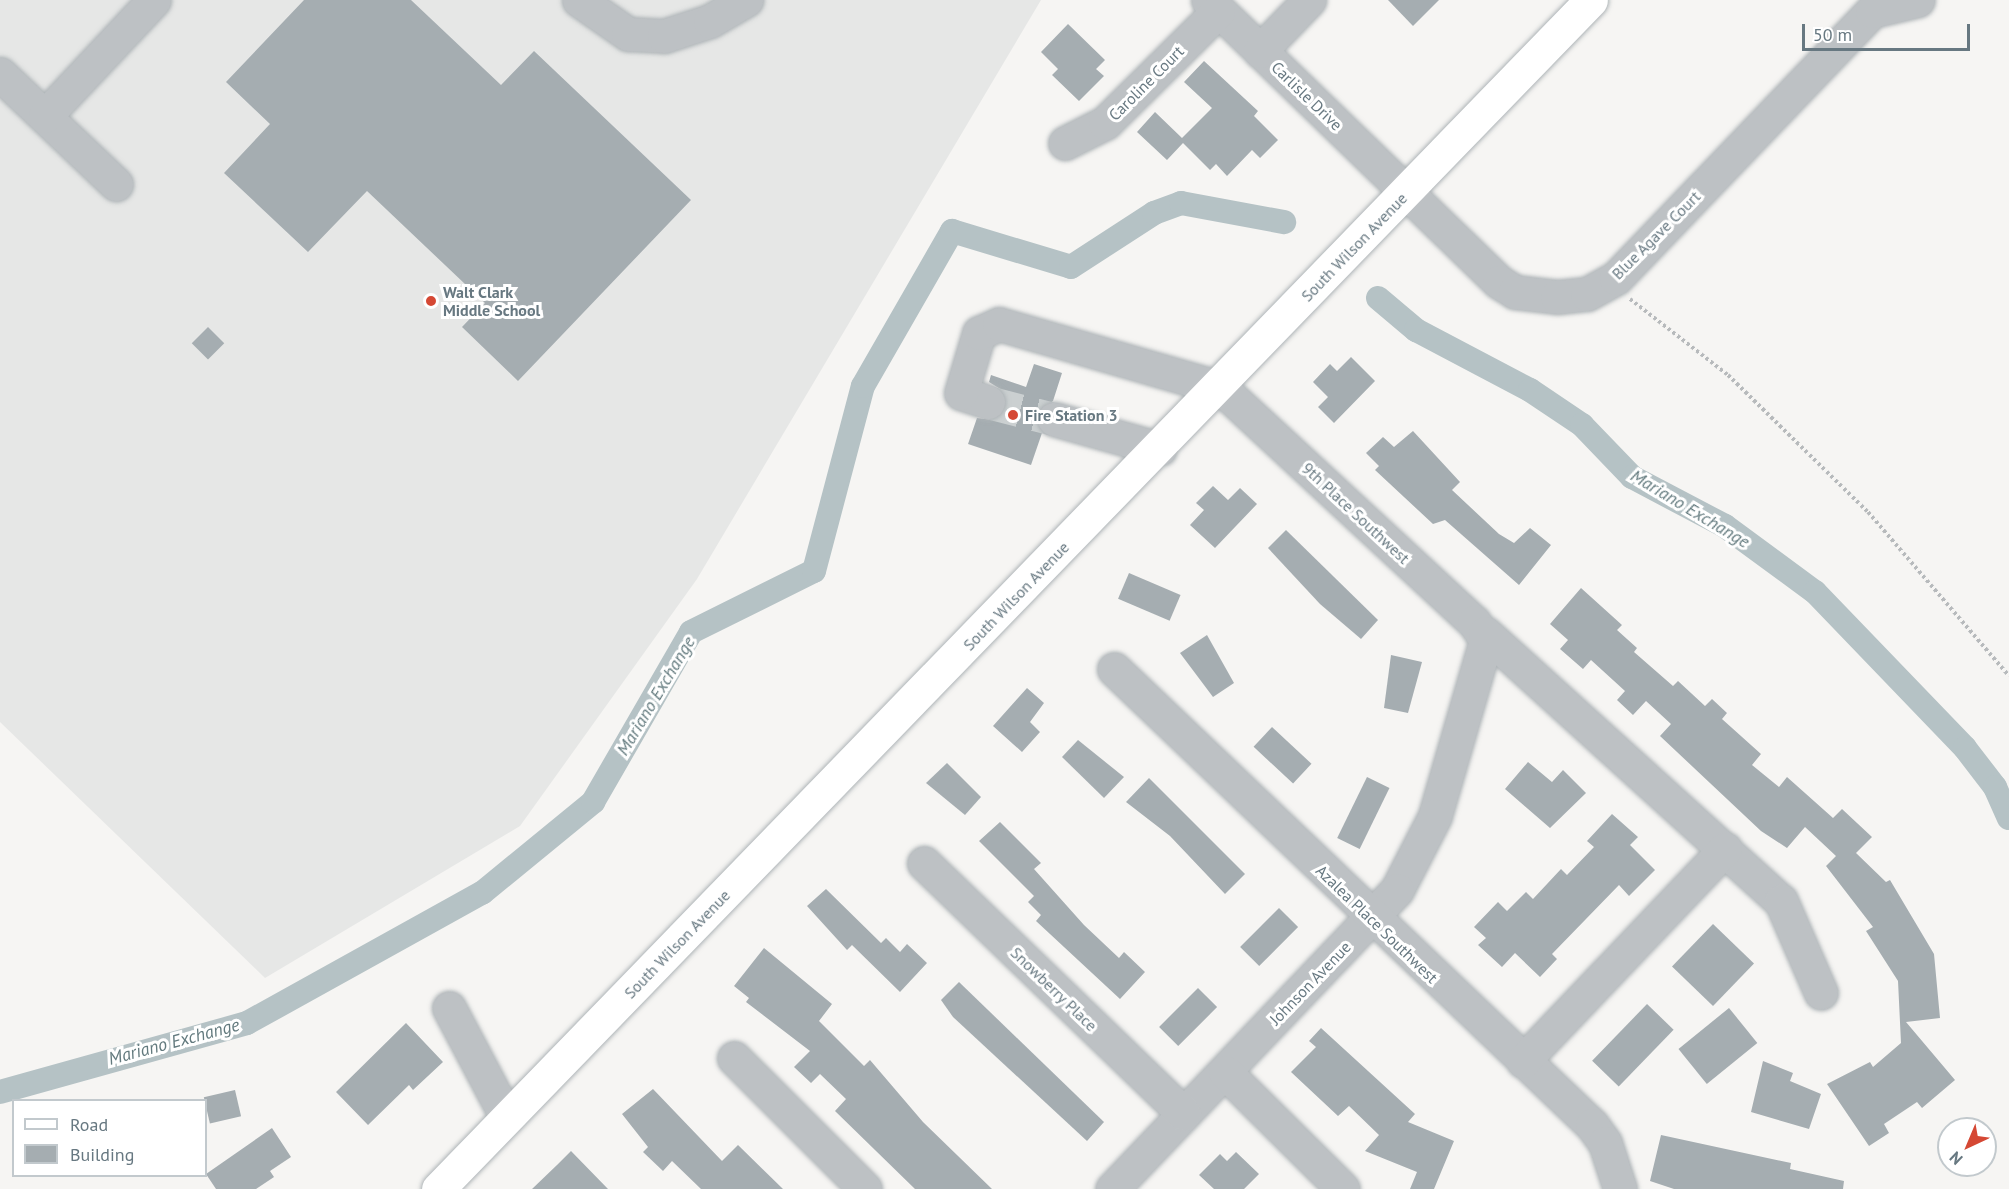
<!DOCTYPE html>
<html>
<head>
<meta charset="utf-8">
<style>
	body { margin:0 }
	#map { position:relative; width:2009px; height:1189px; overflow:hidden; background:#f6f5f3; font-family:"PT Sans",sans-serif }
	div>[style] { position:absolute }
	.built>* { inset:0; background:#e6e7e6 }
	.canal>* { height:24px; margin:-12px; padding:0 12px; transform-origin:12px; border-radius:12px; background:#b5c2c5 }
	.building>* { inset:0; background:#a5adb1; transform-origin:0 0 }
	.minor-tunnel>* { height:33px; margin-top:-16.5px; transform-origin:0; background:repeating-linear-gradient(90deg,#cbd0d1 0 33px,transparent 0 49px) }
	.path>* { height:4px; margin-top:-2px; transform-origin:0; background:repeating-linear-gradient(90deg,#b7babc 0 3px,transparent 0 6px) }
	.roads { filter:drop-shadow(0 0 2px #aeb4b7) drop-shadow(0 0 2px #aeb4b7) }
	.minor>* { height:33px; margin:-16.5px; padding:0 16.5px; transform-origin:16.5px; border-radius:16.5px; background:#bdc1c4 }
	.major>* { height:33px; margin:-16.5px; padding:0 16.5px; transform-origin:16.5px; border-radius:16.5px; background:#fff }
	.dots>* { width:16px; height:16px; translate:-50% -50%; box-sizing:border-box; border:3px solid #fff; border-radius:50% }
	span { translate:-50% -50%; white-space:nowrap; text-align:center; line-height:1.15; -webkit-text-stroke:6px #fff; paint-order:stroke }
	.street-label { font-size:16px; color:#677881 }
	.poi-label { font-size:16px; color:#677881; font-weight:700 }
	.left { translate:0 -50%; text-align:left }
	.water-label { font-size:18px; color:#637a7e; font-style:italic }
	.legend { position:absolute; left:12px; top:1099px; width:195px; height:78px; box-sizing:border-box; background:#fff; border:2px solid #c2c9cd; margin:0; padding:8px 10px; list-style:none; font-size:18px; color:#677881 }
	.legend li { display:flex; align-items:center; gap:12px; height:30px }
	.legend b { width:30px; border:2px solid #c2c9cd }
	.north { position:absolute; left:1937px; top:1117px; width:60px; height:60px; box-sizing:border-box; background:#fff; border:2px solid #c2c9cd; border-radius:50%; rotate:224deg; font-size:16px; font-weight:700; line-height:24px; text-align:center; color:#677881 }
	.north::after { content:''; display:block; margin:auto; width:21px; height:27px; background:#d54834; clip-path:polygon(50% 0,100% 100%,50% 72%,0 100%) }
	.scale { position:absolute; left:1802px; top:24px; width:168px; height:27px; box-sizing:border-box; border:3px solid #677881; border-top:0; padding-left:8px; font-size:18px; line-height:21px; white-space:nowrap; color:#677881; -webkit-text-stroke:4px #fff; paint-order:stroke }
</style>
</head>
<body>
<div id="map">
	<div class="built">
		<div style="clip-path:polygon(0 0,1041px 0,697px 579px,520px 826px,265px 978px,0 722px)"></div>
	</div>
	<div class="canal">
		<div style="left:1378px;top:298px;width:50px;rotate:40.1deg"></div>
		<div style="left:1416px;top:330px;width:129px;rotate:27.8deg"></div>
		<div style="left:1530px;top:390px;width:63px;rotate:33.9deg"></div>
		<div style="left:1582px;top:425px;width:72px;rotate:46.1deg"></div>
		<div style="left:1632px;top:477px;width:105px;rotate:27.8deg"></div>
		<div style="left:1725px;top:526px;width:112px;rotate:36.3deg"></div>
		<div style="left:1815px;top:592px;width:216px;rotate:46.1deg"></div>
		<div style="left:1965px;top:748px;width:49px;rotate:52.4deg"></div>
		<div style="left:1995px;top:787px;width:34px;rotate:66deg"></div>
		<div style="left:0;top:1092px;width:256px;rotate:-15.6deg"></div>
		<div style="left:247px;top:1023px;width:269px;rotate:-29deg"></div>
		<div style="left:482px;top:893px;width:144px;rotate:-39.3deg"></div>
		<div style="left:593px;top:802px;width:196px;rotate:-60deg"></div>
		<div style="left:691px;top:632px;width:137px;rotate:-26.4deg"></div>
		<div style="left:814px;top:571px;width:191px;rotate:-75.2deg"></div>
		<div style="left:863px;top:386px;width:179px;rotate:-60.1deg"></div>
		<div style="left:952px;top:231px;width:124px;rotate:16.8deg"></div>
		<div style="left:1071px;top:267px;width:99px;rotate:-33deg"></div>
		<div style="left:1154px;top:213px;width:29px;rotate:-20deg"></div>
		<div style="left:1181px;top:203px;width:105px;rotate:10.5deg"></div>
	</div>
	<div class="building">
		<div style="clip-path:polygon(304px 0,411px 0,501px 85px,534px 51px,691px 200px,518px 381px,462px 327px,485px 303px,367px 191px,308px 252px,224px 173px,270px 124px,226px 82px)"></div>
		<div style="clip-path:polygon(1388px 0,1439px 0,1413px 26px)"></div>
		<div style="clip-path:polygon(1068px 24px,1105px 60px,1096px 69px,1104px 76px,1079px 101px,1052px 75px,1058px 69px,1041px 52px)"></div>
		<div style="clip-path:polygon(1204px 61px,1258px 111px,1254px 116px,1278px 140px,1260px 158px,1252px 150px,1227px 176px,1216px 164px,1210px 170px,1183px 143px,1167px 160px,1137px 132px,1155px 112px,1182px 138px,1212px 108px,1184px 82px)"></div>
		<div style="left:208px;top:327px;width:23px;height:23px;rotate:45deg"></div>
		<div style="clip-path:polygon(1351px 357px,1375px 381px,1334px 423px,1318px 407px,1328px 397px,1313px 382px,1330px 364px,1337px 371px)"></div>
		<div style="clip-path:polygon(1034px 364px,1062px 373px,1053px 401px,1036px 413px,1042px 433px,1031px 465px,968px 444px,977px 418px,992px 420px,1006px 407px,1002px 390px,989px 382px,991px 375px,1026px 387px)"></div>
		<div style="clip-path:polygon(1413px 431px,1460px 482px,1452px 490px,1499px 534px,1514px 543px,1530px 528px,1551px 545px,1519px 585px,1445px 520px,1433px 524px,1375px 470px,1379px 466px,1366px 453px,1383px 437px,1394px 447px)"></div>
		<div style="clip-path:polygon(1213px 486px,1228px 500px,1240px 488px,1257px 504px,1215px 548px,1190px 525px,1204px 510px,1196px 503px)"></div>
		<div style="clip-path:polygon(1286px 530px,1378px 620px,1361px 639px,1320px 604px,1268px 548px)"></div>
		<div style="left:1129px;top:573px;width:56px;height:28px;rotate:23deg"></div>
		<div style="clip-path:polygon(1581px 588px,1622px 625px,1617px 630px,1637px 648px,1634px 652px,1673px 686px,1678px 681px,1705px 706px,1712px 699px,1727px 713px,1722px 719px,1761px 754px,1752px 765px,1779px 787px,1787px 777px,1833px 818px,1842px 809px,1872px 837px,1856px 853px,1886px 882px,1890px 880px,1934px 954px,1940px 1018px,1906px 1022px,1955px 1080px,1922px 1108px,1917px 1102px,1884px 1124px,1889px 1133px,1869px 1146px,1827px 1084px,1870px 1062px,1873px 1067px,1901px 1043px,1898px 981px,1866px 931px,1873px 927px,1826px 866px,1836px 856px,1805px 827px,1787px 848px,1761px 831px,1660px 736px,1671px 724px,1646px 701px,1633px 715px,1617px 700px,1625px 691px,1591px 660px,1583px 669px,1560px 649px,1568px 640px,1550px 624px)"></div>
		<div style="clip-path:polygon(1207px 635px,1234px 683px,1213px 697px,1180px 653px)"></div>
		<div style="clip-path:polygon(1391px 655px,1422px 662px,1408px 713px,1384px 708px)"></div>
		<div style="clip-path:polygon(1027px 688px,1044px 703px,1030px 722px,1040px 732px,1022px 752px,993px 726px)"></div>
		<div style="left:1272px;top:727px;width:54px;height:27px;rotate:43deg"></div>
		<div style="clip-path:polygon(1078px 740px,1124px 777px,1104px 798px,1062px 757px)"></div>
		<div style="clip-path:polygon(1528px 762px,1552px 782px,1563px 770px,1586px 793px,1550px 828px,1505px 789px)"></div>
		<div style="clip-path:polygon(947px 763px,981px 797px,965px 815px,926px 783px)"></div>
		<div style="left:1367px;top:777px;width:25px;height:68px;rotate:26deg"></div>
		<div style="clip-path:polygon(1149px 778px,1245px 874px,1225px 894px,1170px 836px,1126px 802px)"></div>
		<div style="clip-path:polygon(1612px 814px,1638px 837px,1630px 845px,1655px 870px,1629px 896px,1619px 885px,1552px 954px,1557px 959px,1540px 977px,1515px 953px,1502px 967px,1478px 945px,1486px 938px,1474px 927px,1498px 902px,1507px 911px,1526px 892px,1533px 899px,1561px 869px,1567px 875px,1594px 847px,1587px 841px)"></div>
		<div style="clip-path:polygon(1000px 822px,1041px 863px,1034px 869px,1084px 925px,1119px 958px,1124px 952px,1145px 972px,1120px 999px,1036px 921px,1041px 915px,1028px 902px,1034px 896px,979px 841px)"></div>
		<div style="clip-path:polygon(826px 889px,881px 943px,886px 938px,900px 952px,907px 944px,927px 963px,900px 992px,852px 945px,847px 950px,807px 906px)"></div>
		<div style="left:1279px;top:908px;width:27px;height:55px;rotate:45deg"></div>
		<div style="left:1713px;top:924px;width:57px;height:59px;rotate:44deg"></div>
		<div style="clip-path:polygon(764px 948px,832px 1004px,819px 1021px,864px 1066px,870px 1060px,923px 1122px,992px 1189px,915px 1189px,835px 1111px,846px 1099px,820px 1074px,811px 1083px,794px 1067px,810px 1051px,746px 1002px,749px 998px,734px 986px)"></div>
		<div style="clip-path:polygon(959px 982px,1104px 1122px,1087px 1141px,953px 1017px,941px 1000px)"></div>
		<div style="left:1198px;top:988px;width:27px;height:55px;rotate:45deg"></div>
		<div style="left:1647px;top:1004px;width:37px;height:79px;rotate:44deg"></div>
		<div style="left:1729px;top:1008px;width:45px;height:65px;rotate:51deg"></div>
		<div style="clip-path:polygon(406px 1023px,443px 1062px,413px 1090px,409px 1085px,368px 1125px,336px 1092px)"></div>
		<div style="clip-path:polygon(1321px 1028px,1415px 1114px,1408px 1122px,1454px 1141px,1434px 1189px,1410px 1189px,1417px 1172px,1365px 1151px,1379px 1135px,1349px 1106px,1338px 1116px,1291px 1072px,1316px 1047px,1309px 1041px)"></div>
		<div style="clip-path:polygon(1763px 1061px,1793px 1073px,1790px 1081px,1821px 1094px,1809px 1129px,1751px 1112px)"></div>
		<div style="clip-path:polygon(653px 1089px,722px 1161px,738px 1145px,783px 1189px,701px 1189px,672px 1161px,663px 1171px,643px 1152px,648px 1147px,622px 1114px)"></div>
		<div style="left:235px;top:1090px;width:27px;height:32px;rotate:77deg"></div>
		<div style="clip-path:polygon(272px 1128px,291px 1157px,270px 1171px,274px 1177px,256px 1189px,216px 1189px,206px 1174px)"></div>
		<div style="clip-path:polygon(1661px 1135px,1791px 1163px,1790px 1169px,1844px 1181px,1843px 1189px,1674px 1189px,1650px 1181px)"></div>
		<div style="clip-path:polygon(571px 1151px,608px 1189px,532px 1189px,557px 1165px)"></div>
		<div style="clip-path:polygon(1236px 1152px,1259px 1174px,1244px 1189px,1214px 1189px,1199px 1175px,1220px 1154px,1227px 1161px)"></div>
	</div>
	<div class="minor-tunnel">
		<div style="left:988px;top:402px;width:68px;rotate:14.4deg"></div>
	</div>
	<div class="path">
		<div style="left:1630px;top:299px;width:124px;rotate:37.8deg"></div>
		<div style="left:1728px;top:375px;width:196px;rotate:44.4deg"></div>
		<div style="left:1868px;top:512px;width:216px;rotate:49.3deg"></div>
	</div>
	<div class="roads">
		<div class="minor">
			<div style="left:579px;top:0;width:60px;rotate:34.8deg"></div>
			<div style="left:628px;top:34px;width:36px;rotate:3deg"></div>
			<div style="left:664px;top:36px;width:48px;rotate:-18.1deg"></div>
			<div style="left:710px;top:21px;width:42px;rotate:-30.3deg"></div>
			<div style="left:1208px;top:0;width:405px;rotate:44.1deg"></div>
			<div style="left:1499px;top:282px;width:19px;rotate:32deg"></div>
			<div style="left:1515px;top:292px;width:42px;rotate:6.8deg"></div>
			<div style="left:1557px;top:297px;width:30px;rotate:-6deg"></div>
			<div style="left:1587px;top:294px;width:33px;rotate:-29deg"></div>
			<div style="left:1616px;top:278px;width:385px;rotate:-46.2deg"></div>
			<div style="left:1872px;top:11px;width:47px;rotate:-13.4deg"></div>
			<div style="left:1260px;top:51px;width:71px;rotate:-46.1deg"></div>
			<div style="left:0;top:74px;width:160px;rotate:43.5deg"></div>
			<div style="left:45px;top:116px;width:159px;rotate:-46.8deg"></div>
			<div style="left:1065px;top:143px;width:45px;rotate:-26.6deg"></div>
			<div style="left:1105px;top:123px;width:159px;rotate:-44.7deg"></div>
			<div style="left:988px;top:402px;width:28px;rotate:-162deg"></div>
			<div style="left:961px;top:393px;width:63px;rotate:-73.3deg"></div>
			<div style="left:979px;top:333px;width:22px;rotate:-24deg"></div>
			<div style="left:999px;top:324px;width:231px;rotate:16.1deg"></div>
			<div style="left:1221px;top:388px;width:345px;rotate:42.8deg"></div>
			<div style="left:1474px;top:622px;width:22px;rotate:56deg"></div>
			<div style="left:1486px;top:640px;width:183px;rotate:106.2deg"></div>
			<div style="left:1435px;top:816px;width:83px;rotate:117.2deg"></div>
			<div style="left:1397px;top:890px;width:413px;rotate:133.6deg"></div>
			<div style="left:1054px;top:419px;width:110px;rotate:15.8deg"></div>
			<div style="left:1485px;top:633px;width:399px;rotate:42.2deg"></div>
			<div style="left:1781px;top:901px;width:100px;rotate:66.5deg"></div>
			<div style="left:1114px;top:669px;width:661px;rotate:43.65deg"></div>
			<div style="left:1592px;top:1125px;width:22px;rotate:54deg"></div>
			<div style="left:1605px;top:1143px;width:48px;rotate:71.9deg"></div>
			<div style="left:924px;top:863px;width:361px;rotate:44deg"></div>
			<div style="left:449px;top:1008px;width:124px;rotate:62.2deg"></div>
			<div style="left:734px;top:1058px;width:185px;rotate:45deg"></div>
			<div style="left:1523px;top:1061px;width:293px;rotate:-46.4deg"></div>
			<div style="left:1225px;top:1072px;width:166px;rotate:44.8deg"></div>
		</div>
		<div class="major">
			<div style="left:438px;top:1189px;width:1656px;rotate:-45.88deg"></div>
		</div>
	</div>
	<div class="dots">
		<div style="left:431px;top:301px;background:#d54834"></div>
		<div style="left:1013px;top:415px;background:#d54834"></div>
	</div>
	<div class="street-label">
		<span style="left:1146px;top:83px;rotate:-45deg">Caroline Court</span>
		<span style="left:1307px;top:96px;rotate:44deg">Carlisle Drive</span>
		<span style="left:1656px;top:235px;rotate:-45deg">Blue Agave Court</span>
		<span style="left:1354px;top:247px;rotate:-46deg">South Wilson Avenue</span>
		<span style="left:1356px;top:513px;rotate:43deg">9th Place Southwest</span>
		<span style="left:1016px;top:596px;rotate:-46deg">South Wilson Avenue</span>
		<span style="left:1377px;top:924px;rotate:44deg">Azalea Place Southwest</span>
		<span style="left:677px;top:944px;rotate:-46deg">South Wilson Avenue</span>
		<span style="left:1310px;top:983px;rotate:-46deg">Johnson Avenue</span>
		<span style="left:1054px;top:989px;rotate:44deg">Snowberry Place</span>
	</div>
	<div class="poi-label">
		<span class="left" style="left:443px;top:301px">Walt Clark<br>Middle School</span>
		<span class="left" style="left:1025px;top:415px">Fire Station 3</span>
	</div>
	<div class="water-label">
		<span style="left:1690px;top:509px;rotate:31deg">Mariano Exchange</span>
		<span style="left:656px;top:696px;rotate:-59deg">Mariano Exchange</span>
		<span style="left:174px;top:1042px;rotate:-15deg">Mariano Exchange</span>
	</div>
	<ul class="legend">
	<li><b style="height:8px;background:#fff"></b>Road</li>
	<li><b style="height:16px;background:#a5adb1"></b>Building</li>
	</ul>
	<div class="north">N</div>
	<div class="scale">50 m</div>
</div>
</body>
</html>
